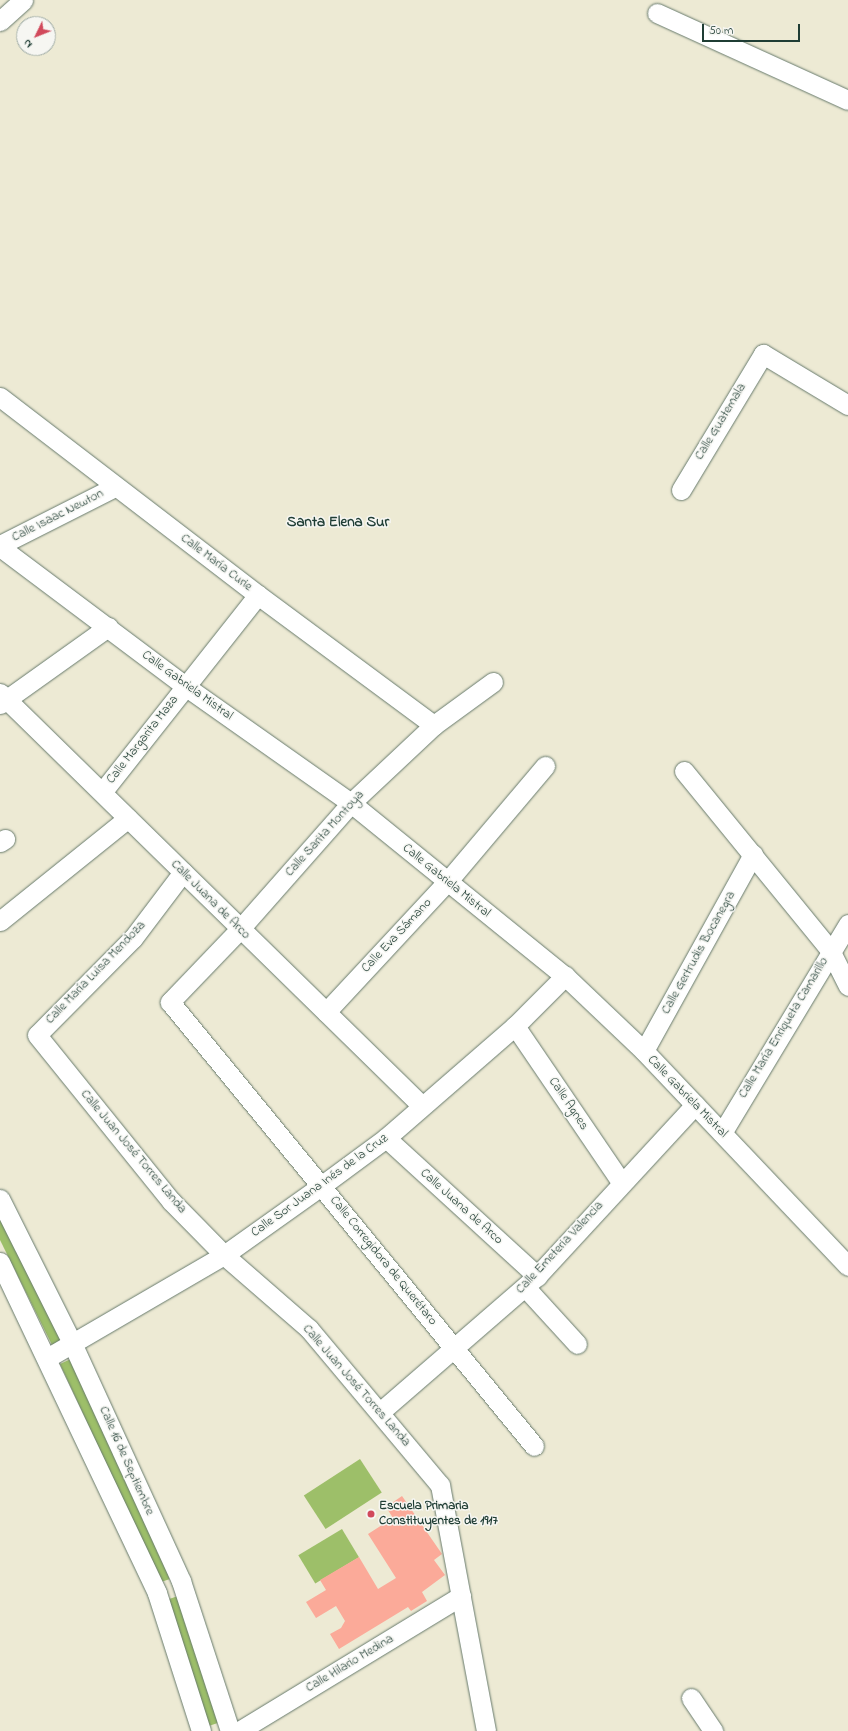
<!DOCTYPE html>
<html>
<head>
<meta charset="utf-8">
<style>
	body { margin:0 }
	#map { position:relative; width:848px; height:1731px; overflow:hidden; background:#edead4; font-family:"Indie Flower",sans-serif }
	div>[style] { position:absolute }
	.green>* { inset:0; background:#9dbf69; transform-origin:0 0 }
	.building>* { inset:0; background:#fbaa99 }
	.roads { filter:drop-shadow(0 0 1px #677a6c) drop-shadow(0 0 1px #677a6c) }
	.minor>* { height:19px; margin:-9.5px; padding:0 9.5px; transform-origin:9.5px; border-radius:9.5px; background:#fff }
	.dots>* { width:11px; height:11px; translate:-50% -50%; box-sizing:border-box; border:2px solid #f6f6f2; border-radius:50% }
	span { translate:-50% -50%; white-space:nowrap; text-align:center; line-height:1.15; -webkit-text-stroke:3px #f6f6f2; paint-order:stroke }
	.street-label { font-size:13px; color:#1f3d34 }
	.poi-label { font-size:13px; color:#1f3d34; font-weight:700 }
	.left { translate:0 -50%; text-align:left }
	.quarter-label { font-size:15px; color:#1f3d34; font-weight:700 }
	.north { position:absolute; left:16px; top:16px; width:40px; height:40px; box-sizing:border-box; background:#f6f6f2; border:1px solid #a0aca6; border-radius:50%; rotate:227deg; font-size:11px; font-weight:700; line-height:16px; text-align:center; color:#1f3d34 }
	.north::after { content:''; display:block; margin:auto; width:14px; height:18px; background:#d1495b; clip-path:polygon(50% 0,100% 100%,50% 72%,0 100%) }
	.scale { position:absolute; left:702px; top:24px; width:98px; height:18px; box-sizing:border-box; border:2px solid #1f3d34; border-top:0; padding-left:5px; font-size:12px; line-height:14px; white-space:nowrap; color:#1f3d34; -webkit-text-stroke:3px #f6f6f2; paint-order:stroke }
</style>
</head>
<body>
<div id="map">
	<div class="green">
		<div style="clip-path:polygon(0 1214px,64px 1343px,54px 1349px,0 1240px)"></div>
		<div style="clip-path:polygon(73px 1358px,170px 1579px,161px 1582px,60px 1364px)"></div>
		<div style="left:360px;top:1459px;width:40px;height:67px;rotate:57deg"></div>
		<div style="left:342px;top:1529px;width:33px;height:51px;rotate:59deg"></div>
		<div style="left:178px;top:1596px;width:133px;height:14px;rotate:71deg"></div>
	</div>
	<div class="building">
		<div style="clip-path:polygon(402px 1496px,442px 1554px,434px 1560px,445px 1575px,422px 1592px,427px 1601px,411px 1611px,408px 1607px,339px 1649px,330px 1634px,341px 1628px,345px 1621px,336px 1606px,316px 1618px,306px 1602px,326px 1590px,320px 1580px,359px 1557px,378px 1589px,396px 1578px,368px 1534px,393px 1518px,386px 1507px)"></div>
	</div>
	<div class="roads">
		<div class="minor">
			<div style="left:657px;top:13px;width:210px;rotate:24.5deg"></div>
			<div style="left:0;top:21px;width:31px;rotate:-42deg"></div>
			<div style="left:0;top:397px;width:325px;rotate:37.5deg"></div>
			<div style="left:258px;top:595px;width:219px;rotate:36.5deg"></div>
			<div style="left:681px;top:490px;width:159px;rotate:-58.9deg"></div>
			<div style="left:763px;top:354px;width:99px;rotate:31deg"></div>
			<div style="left:0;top:545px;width:129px;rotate:-26.8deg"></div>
			<div style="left:0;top:547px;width:231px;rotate:36.9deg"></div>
			<div style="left:185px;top:686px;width:203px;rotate:35.2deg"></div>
			<div style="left:351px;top:803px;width:275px;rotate:39deg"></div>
			<div style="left:565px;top:976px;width:109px;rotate:43.5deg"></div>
			<div style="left:644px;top:1051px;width:296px;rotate:46.5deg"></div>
			<div style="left:493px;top:682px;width:73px;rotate:143.9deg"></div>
			<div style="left:434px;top:725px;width:114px;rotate:136.8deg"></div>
			<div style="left:351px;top:803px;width:169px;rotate:131.4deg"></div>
			<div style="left:239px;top:930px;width:100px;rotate:133.8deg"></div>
			<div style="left:170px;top:1002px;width:574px;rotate:50.65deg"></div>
			<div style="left:0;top:693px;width:590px;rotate:44.38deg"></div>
			<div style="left:0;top:704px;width:133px;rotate:-35.5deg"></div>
			<div style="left:684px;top:771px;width:231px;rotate:50.8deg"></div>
			<div style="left:830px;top:950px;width:40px;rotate:63.4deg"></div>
			<div style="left:103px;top:791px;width:250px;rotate:-51.7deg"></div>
			<div style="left:0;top:842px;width:6px;rotate:-31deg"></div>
			<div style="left:183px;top:872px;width:83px;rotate:127.1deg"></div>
			<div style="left:133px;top:938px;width:136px;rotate:134.7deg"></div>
			<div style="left:37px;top:1035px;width:213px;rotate:51.1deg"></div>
			<div style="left:171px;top:1201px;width:76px;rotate:45.5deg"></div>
			<div style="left:224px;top:1255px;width:113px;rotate:41deg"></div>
			<div style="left:309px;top:1329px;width:204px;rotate:50deg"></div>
			<div style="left:440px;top:1485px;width:250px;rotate:79.4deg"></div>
			<div style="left:0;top:921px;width:164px;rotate:-38.8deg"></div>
			<div style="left:326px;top:1012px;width:178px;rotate:-47.1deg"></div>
			<div style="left:447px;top:882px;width:152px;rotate:-49.8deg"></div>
			<div style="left:515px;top:1026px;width:189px;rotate:55.8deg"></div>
			<div style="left:644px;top:1051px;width:225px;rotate:-61deg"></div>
			<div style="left:722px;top:1133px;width:244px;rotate:-58.9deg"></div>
			<div style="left:386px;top:1138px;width:205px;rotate:42.4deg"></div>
			<div style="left:0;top:1199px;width:163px;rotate:63.4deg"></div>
			<div style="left:73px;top:1345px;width:260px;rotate:65.4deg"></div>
			<div style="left:181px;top:1581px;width:158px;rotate:71.9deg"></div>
			<div style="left:0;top:1262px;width:366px;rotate:64.6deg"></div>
			<div style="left:157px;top:1593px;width:145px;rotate:72.3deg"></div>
			<div style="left:525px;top:1287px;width:77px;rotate:47.6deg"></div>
			<div style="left:47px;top:1358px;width:205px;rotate:-30.2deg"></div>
			<div style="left:224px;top:1255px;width:119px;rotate:-35.4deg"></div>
			<div style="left:321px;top:1186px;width:81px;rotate:-36.4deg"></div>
			<div style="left:386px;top:1138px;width:171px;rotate:-41deg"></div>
			<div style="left:515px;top:1026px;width:71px;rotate:-45deg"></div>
			<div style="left:380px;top:1412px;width:208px;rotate:-40.9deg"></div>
			<div style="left:537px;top:1276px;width:233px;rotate:-47.3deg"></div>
			<div style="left:691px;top:1698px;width:40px;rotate:56deg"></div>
			<div style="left:239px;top:1731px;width:260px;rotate:-31.3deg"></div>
		</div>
	</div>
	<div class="dots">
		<div style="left:371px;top:1514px;background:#d1495b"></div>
	</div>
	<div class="street-label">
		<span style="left:721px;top:422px;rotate:-59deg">Calle Guatemala</span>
		<span style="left:58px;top:516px;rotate:-27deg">Calle Isaac Newton</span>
		<span style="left:216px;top:563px;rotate:37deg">Calle María Curie</span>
		<span style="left:187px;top:686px;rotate:36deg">Calle Gabriela Mistral</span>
		<span style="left:143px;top:740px;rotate:-52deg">Calle Margarita Maza</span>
		<span style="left:325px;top:834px;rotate:-48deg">Calle Sarita Montoya</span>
		<span style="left:446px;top:881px;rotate:39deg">Calle Gabriela Mistral</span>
		<span style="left:210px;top:900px;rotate:45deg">Calle Juana de Arco</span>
		<span style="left:397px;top:936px;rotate:-47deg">Calle Eva Sámano</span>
		<span style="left:699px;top:953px;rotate:-61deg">Calle Gertrudis Bocanegra</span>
		<span style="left:96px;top:973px;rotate:-46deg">Calle María Luisa Mendoza</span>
		<span style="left:784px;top:1028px;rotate:-59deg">Calle María Enriqueta Camarillo</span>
		<span style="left:687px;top:1097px;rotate:46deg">Calle Gabriela Mistral</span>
		<span style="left:568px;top:1104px;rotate:56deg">Calle Agnes</span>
		<span style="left:133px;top:1152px;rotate:50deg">Calle Juan José Torres Landa</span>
		<span style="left:320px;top:1186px;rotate:-36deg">Calle Sor Juana Inés de la Cruz</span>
		<span style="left:461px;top:1207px;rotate:42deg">Calle Juana de Arco</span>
		<span style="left:560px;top:1248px;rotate:-47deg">Calle Emeteria Valencia</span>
		<span style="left:383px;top:1261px;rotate:51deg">Calle Corregidora de Querétaro</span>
		<span style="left:356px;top:1386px;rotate:49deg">Calle Juan José Torres Landa</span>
		<span style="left:126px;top:1461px;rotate:66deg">Calle 16 de Septiembre</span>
		<span style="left:350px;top:1664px;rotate:-31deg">Calle Hilario Medina</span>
	</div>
	<div class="poi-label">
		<span class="left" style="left:379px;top:1514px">Escuela Primaria<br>Constituyentes de 1917</span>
	</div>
	<div class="quarter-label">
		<span style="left:338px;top:523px">Santa Elena Sur</span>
	</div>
	<div class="north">N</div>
	<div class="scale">50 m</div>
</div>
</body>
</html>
